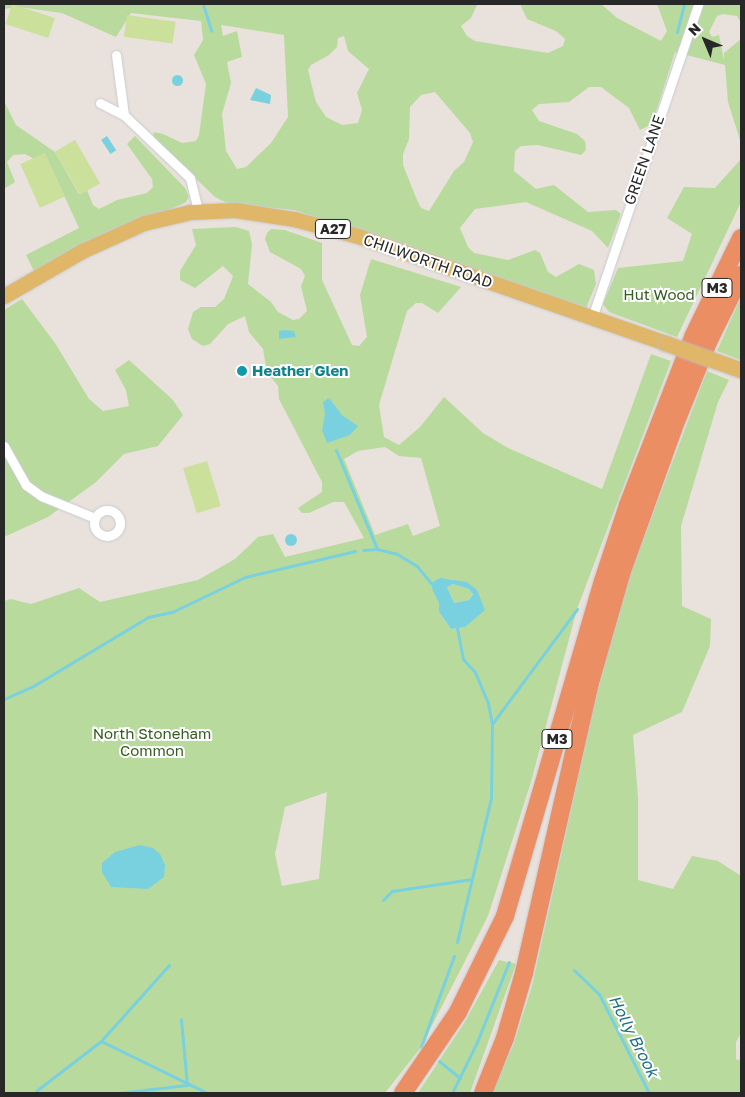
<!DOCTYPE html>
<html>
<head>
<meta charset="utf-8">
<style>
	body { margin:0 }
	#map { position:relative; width:745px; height:1097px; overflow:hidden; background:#e9e1db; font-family:"Golos Text",sans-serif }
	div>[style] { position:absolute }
	.green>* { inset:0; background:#b9da9d }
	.pitch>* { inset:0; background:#cbe09a; transform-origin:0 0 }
	.water>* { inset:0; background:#79d1e0; transform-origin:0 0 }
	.round { border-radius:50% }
	.stream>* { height:3px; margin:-1.5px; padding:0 1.5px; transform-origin:1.5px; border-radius:1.5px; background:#79d1e0 }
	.roads { filter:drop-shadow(0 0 1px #c7cbd4) drop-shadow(0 0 1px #c7cbd4) }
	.street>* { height:9px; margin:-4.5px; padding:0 4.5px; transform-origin:4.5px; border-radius:4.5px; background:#fff }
	.street>.ring { margin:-4.5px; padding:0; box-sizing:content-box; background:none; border:9px solid #fff; border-radius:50% }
	.primary>* { height:15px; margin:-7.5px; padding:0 7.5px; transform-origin:7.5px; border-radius:7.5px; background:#e0b669 }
	.highway>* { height:18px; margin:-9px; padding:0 9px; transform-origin:9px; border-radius:9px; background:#ec8e63 }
	.bridges { filter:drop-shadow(0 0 1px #bebebe) drop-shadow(0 0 1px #bebebe) }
	.primary-bridge>* { height:15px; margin:-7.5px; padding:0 7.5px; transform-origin:7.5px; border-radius:7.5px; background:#e0b669 }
	.dots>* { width:14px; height:14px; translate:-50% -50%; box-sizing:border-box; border:2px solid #fff; border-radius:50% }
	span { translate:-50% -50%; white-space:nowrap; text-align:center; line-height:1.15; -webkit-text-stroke:4px #fff; paint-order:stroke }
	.shield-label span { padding:1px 4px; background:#fff; border:1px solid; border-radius:4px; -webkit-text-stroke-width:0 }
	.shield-label { font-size:14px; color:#282828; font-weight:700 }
	.street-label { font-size:15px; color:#282828 }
	.park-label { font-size:15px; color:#345c21 }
	.culture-label { font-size:15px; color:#0d838f; font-weight:700 }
	.left { translate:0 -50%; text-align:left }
	.water-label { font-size:16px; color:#1b7089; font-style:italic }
	.frame { position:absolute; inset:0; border:5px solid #282828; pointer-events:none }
	.north { position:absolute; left:680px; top:15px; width:50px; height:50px; -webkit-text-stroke:4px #fff; paint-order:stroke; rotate:315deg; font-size:14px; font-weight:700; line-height:20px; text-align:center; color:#282828 }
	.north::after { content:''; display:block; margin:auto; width:18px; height:22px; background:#282828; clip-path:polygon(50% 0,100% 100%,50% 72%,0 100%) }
</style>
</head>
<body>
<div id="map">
	<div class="green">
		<div style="clip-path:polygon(evenodd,4px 4px,484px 4px,477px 5px,471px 18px,461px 26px,467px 36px,475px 41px,548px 53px,563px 46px,565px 39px,556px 31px,527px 19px,520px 4px,601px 4px,617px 18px,661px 41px,667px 31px,657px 4px,741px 4px,741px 23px,737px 16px,723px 14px,717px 16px,709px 32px,712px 37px,719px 35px,724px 60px,724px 53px,741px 39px,741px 143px,728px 102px,725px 65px,675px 52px,655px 115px,650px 125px,640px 130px,629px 108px,601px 87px,589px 87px,569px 102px,539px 104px,532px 110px,539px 121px,577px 134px,585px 141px,586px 150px,581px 155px,538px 145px,521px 146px,515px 151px,514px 171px,536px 189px,554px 185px,588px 212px,616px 210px,621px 214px,608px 248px,592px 231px,526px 202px,475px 209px,460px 228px,468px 247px,474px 253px,508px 260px,535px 250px,540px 253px,548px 272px,556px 277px,579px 264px,594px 270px,596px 284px,586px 308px,294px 210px,229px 204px,215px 197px,153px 137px,154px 132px,163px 134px,182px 143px,196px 141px,199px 135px,206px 84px,194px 55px,203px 40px,201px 21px,131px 13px,116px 37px,62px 13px,19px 7px,4px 9px,4px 4px,221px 25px,284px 35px,288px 117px,271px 143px,246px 167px,237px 169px,226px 151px,222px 114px,231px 83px,227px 62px,242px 57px,237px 31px,223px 36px,221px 25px,4px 4px,344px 36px,348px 51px,369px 69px,357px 93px,362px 110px,358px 123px,342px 125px,326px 117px,316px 102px,308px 70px,311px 65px,329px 55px,337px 47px,338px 38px,344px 36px,4px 4px,435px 92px,470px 133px,473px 142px,464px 162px,454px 171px,429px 211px,421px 208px,417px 200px,403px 165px,403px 154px,409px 139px,410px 107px,421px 95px,435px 92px)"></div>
		<div style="clip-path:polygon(4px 101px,16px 125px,55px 152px,79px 194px,87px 190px,93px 205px,99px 209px,117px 200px,147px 193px,153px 187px,152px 179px,127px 144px,135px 136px,185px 188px,189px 197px,186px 202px,35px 273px,26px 255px,79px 228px,45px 154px,34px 159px,25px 154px,13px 155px,7px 162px,15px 182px,4px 189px)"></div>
		<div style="clip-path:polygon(741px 159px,741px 202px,677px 337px,609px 312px,603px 304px,618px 268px,683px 261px,692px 234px,667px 218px,684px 187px,715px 188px)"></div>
		<div style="clip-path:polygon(evenodd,236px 227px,249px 231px,252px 244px,248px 284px,271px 302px,278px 312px,293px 320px,299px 319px,307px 311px,301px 286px,305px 276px,301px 269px,270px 252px,265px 239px,267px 233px,271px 229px,285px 230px,322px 243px,322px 280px,352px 345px,359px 346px,367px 337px,360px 295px,371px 259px,461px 287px,438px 313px,422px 303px,416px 303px,407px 311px,379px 405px,384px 437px,399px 445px,420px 427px,444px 397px,483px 433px,508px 448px,602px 489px,651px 354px,671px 361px,577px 609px,531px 782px,488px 916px,421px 1047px,385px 1093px,4px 1093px,4px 601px,11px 599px,31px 604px,79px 588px,100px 602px,198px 580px,235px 559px,258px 537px,273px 534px,285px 557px,364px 538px,344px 502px,333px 502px,309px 513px,302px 513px,298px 508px,322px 492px,322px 482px,279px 399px,278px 386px,267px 372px,263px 349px,249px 332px,245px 316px,228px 324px,210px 344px,203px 346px,192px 339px,188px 329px,193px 312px,201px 307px,215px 307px,224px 299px,233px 276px,223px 266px,195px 288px,180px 280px,180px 271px,196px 245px,192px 229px,236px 227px,385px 447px,399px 456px,421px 458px,440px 526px,413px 536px,408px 524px,375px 535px,344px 459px,358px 451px,385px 447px,236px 227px,451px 579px,477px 590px,465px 627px,451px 629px,439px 612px,439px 603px,451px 579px,236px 227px,327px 792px,319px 879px,282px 886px,275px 854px,285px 807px,327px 792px)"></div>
		<div style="clip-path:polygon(741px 297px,741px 360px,717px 351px)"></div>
		<div style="clip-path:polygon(22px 299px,55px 343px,89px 399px,103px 411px,129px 406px,126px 390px,115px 370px,129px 360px,173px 400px,183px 415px,158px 446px,124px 454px,96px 482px,48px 517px,4px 537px,4px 310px)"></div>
		<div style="clip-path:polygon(707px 371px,729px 380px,718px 402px,681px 526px,682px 606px,711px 619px,710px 646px,682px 712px,633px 735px,638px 797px,638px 880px,673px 889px,692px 856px,718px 861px,741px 876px,741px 1033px,736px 1042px,736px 1059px,741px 1061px,741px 1093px,491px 1093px,513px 1046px,532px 986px,597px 692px,629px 577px)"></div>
		<div style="clip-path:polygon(453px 584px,469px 589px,473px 593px,469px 600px,454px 603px,447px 587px)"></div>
		<div style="clip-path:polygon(499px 960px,516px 964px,470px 1093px,418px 1093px,466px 1020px)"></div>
	</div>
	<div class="pitch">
		<div style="left:12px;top:4px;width:45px;height:21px;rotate:18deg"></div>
		<div style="left:127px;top:15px;width:49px;height:22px;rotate:8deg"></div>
		<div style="left:75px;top:140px;width:50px;height:23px;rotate:60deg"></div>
		<div style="left:45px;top:153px;width:48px;height:27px;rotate:66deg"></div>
		<div style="left:207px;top:461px;width:47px;height:25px;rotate:73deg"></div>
	</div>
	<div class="water">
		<div class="round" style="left:171.5px;top:74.5px;width:11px;height:11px"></div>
		<div style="clip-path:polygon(256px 88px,271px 95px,270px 104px,250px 100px)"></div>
		<div style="left:107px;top:136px;width:17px;height:7px;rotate:57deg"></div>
		<div style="clip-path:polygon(284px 330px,294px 331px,296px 337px,279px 339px,279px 331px)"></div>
		<div style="clip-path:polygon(329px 398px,342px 415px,358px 426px,350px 435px,327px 443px,322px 430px,325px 414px,323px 402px)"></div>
		<div class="round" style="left:285px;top:534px;width:12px;height:12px"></div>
		<div style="clip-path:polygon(evenodd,440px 578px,467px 582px,477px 590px,485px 610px,465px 627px,451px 629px,439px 612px,439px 603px,433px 591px,431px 583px,440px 578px,453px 584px,469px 589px,473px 594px,469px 600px,454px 603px,447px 587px,453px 584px)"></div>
		<div style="clip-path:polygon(140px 845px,153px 848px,160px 854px,165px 865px,164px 877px,148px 889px,111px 887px,102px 872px,102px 863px,115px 852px)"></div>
	</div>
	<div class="stream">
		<div style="left:203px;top:4px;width:28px;rotate:73deg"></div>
		<div style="left:677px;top:32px;width:29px;rotate:-76deg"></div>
		<div style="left:336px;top:450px;width:107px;rotate:67.5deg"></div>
		<div style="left:363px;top:550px;width:14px;rotate:-4deg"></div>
		<div style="left:377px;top:549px;width:21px;rotate:14deg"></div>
		<div style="left:397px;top:554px;width:23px;rotate:31deg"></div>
		<div style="left:417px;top:566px;width:22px;rotate:51deg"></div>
		<div style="left:4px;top:699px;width:34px;rotate:-24deg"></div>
		<div style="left:35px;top:685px;width:132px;rotate:-31deg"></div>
		<div style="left:148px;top:617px;width:25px;rotate:-12deg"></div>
		<div style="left:172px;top:612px;width:81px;rotate:-25.6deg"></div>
		<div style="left:245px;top:577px;width:113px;rotate:-13.3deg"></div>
		<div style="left:492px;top:724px;width:143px;rotate:-53.5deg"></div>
		<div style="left:383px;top:900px;width:13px;rotate:-45deg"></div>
		<div style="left:392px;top:891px;width:81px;rotate:-8.5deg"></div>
		<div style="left:457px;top:942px;width:148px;rotate:-76.7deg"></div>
		<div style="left:491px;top:798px;width:74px;rotate:-89.2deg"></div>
		<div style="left:492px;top:724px;width:21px;rotate:-101deg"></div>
		<div style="left:488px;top:703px;width:34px;rotate:-113deg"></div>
		<div style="left:475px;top:672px;width:18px;rotate:-133deg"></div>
		<div style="left:463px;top:659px;width:32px;rotate:-101deg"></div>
		<div style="left:574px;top:970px;width:35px;rotate:44deg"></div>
		<div style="left:599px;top:994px;width:111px;rotate:63.2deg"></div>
		<div style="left:101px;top:1041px;width:118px;rotate:26.1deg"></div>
		<div style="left:421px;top:1047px;width:97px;rotate:-70.1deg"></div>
		<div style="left:439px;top:1061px;width:27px;rotate:39deg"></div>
		<div style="left:36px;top:1091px;width:82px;rotate:-37.6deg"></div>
		<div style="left:101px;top:1041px;width:102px;rotate:-48.2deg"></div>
		<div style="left:118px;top:1093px;width:69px;rotate:-6.6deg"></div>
		<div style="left:187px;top:1085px;width:66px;rotate:-95.2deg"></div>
		<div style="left:452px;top:1093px;width:57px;rotate:-63.9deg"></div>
		<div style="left:477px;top:1042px;width:86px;rotate:-68.2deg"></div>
	</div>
	<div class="roads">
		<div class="street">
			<div style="left:116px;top:55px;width:61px;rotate:82.4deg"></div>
			<div style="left:100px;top:103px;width:27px;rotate:27deg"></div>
			<div style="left:124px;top:115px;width:91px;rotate:43.7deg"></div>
			<div style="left:190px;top:178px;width:34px;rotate:76deg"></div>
			<div style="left:592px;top:318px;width:331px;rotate:-71.3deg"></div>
			<div style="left:4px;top:446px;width:45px;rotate:60.6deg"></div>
			<div style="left:26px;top:485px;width:19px;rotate:36deg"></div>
			<div style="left:41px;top:496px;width:58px;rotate:22.2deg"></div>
			<div class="ring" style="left:94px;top:510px;width:17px;height:17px"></div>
		</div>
		<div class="primary">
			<div style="left:4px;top:296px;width:90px;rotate:-30deg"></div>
			<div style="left:82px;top:251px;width:68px;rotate:-24.3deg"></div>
			<div style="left:144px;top:223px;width:47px;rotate:-13.4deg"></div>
			<div style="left:190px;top:212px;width:45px;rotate:-2.5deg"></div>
			<div style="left:235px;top:210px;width:60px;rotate:8.7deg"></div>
			<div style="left:294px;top:219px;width:69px;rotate:15deg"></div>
			<div style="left:361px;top:237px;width:322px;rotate:19.2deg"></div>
		</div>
		<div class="highway">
			<div style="left:403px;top:1093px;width:98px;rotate:-55.8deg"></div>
			<div style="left:458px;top:1012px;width:107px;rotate:-63.9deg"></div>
			<div style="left:505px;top:916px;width:349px;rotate:-73.7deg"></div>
			<div style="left:603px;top:581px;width:80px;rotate:-71.8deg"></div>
			<div style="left:628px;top:505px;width:180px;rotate:-68.8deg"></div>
			<div style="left:693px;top:337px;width:110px;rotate:-64.1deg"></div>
			<div style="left:483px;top:1093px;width:59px;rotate:-68.2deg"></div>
			<div style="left:505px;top:1038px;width:68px;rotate:-73.7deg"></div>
			<div style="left:524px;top:973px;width:302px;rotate:-77.2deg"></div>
			<div style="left:591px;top:679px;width:112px;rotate:-74deg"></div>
			<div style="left:622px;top:571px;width:151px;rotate:-70.2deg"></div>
			<div style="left:673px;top:429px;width:94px;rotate:-68.1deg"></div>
			<div style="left:708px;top:342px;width:75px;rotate:-63.8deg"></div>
		</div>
	</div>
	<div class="bridges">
		<div class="primary-bridge">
			<div style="left:665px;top:343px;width:81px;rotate:19.6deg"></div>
		</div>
	</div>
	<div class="dots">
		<div style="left:242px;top:371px;background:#0f9aa8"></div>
	</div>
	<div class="shield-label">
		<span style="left:333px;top:229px">A27</span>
		<span style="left:717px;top:288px">M3</span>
		<span style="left:557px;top:739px">M3</span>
	</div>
	<div class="street-label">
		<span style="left:644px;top:160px;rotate:-71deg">GREEN LANE</span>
		<span style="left:428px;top:261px;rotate:19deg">CHILWORTH ROAD</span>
	</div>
	<div class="park-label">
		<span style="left:659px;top:295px">Hut Wood</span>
		<span style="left:152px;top:742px">North Stoneham<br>Common</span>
	</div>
	<div class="culture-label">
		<span class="left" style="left:252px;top:371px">Heather Glen</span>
	</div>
	<div class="water-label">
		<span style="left:634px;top:1036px;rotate:63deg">Holly Brook</span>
	</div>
	<div class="frame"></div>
	<div class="north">N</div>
</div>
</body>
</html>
